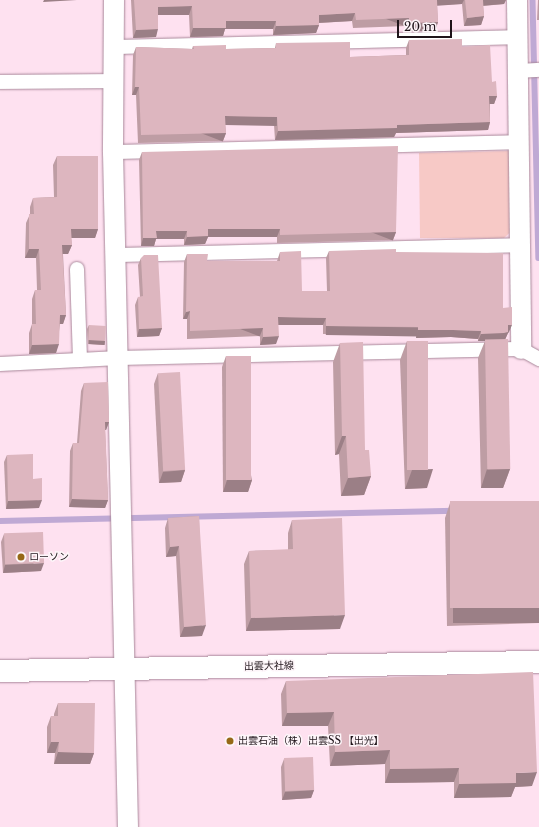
<!DOCTYPE html>
<html>
<head>
<meta charset="utf-8">
<style>
	body { margin:0 }
	#map { position:relative; width:539px; height:827px; overflow:hidden; background:#fee1f0; font-family:"Libre Baskerville","Noto Sans JP",serif }
	div>[style] { position:absolute }
	.green>* { inset:0; background:#f7c9c6 }
	.stream>* { height:5.5px; margin:-2.75px; padding:0 2.75px; transform-origin:2.75px; border-radius:2.75px; background:#bfa9d4 }
	.roads { filter:drop-shadow(0 0 1px #a9889a) drop-shadow(0 0 1px #a9889a) }
	.street>* { height:14px; margin:-7px; padding:0 7px; transform-origin:7px; border-radius:7px; background:#fff }
	.secondary>* { height:20px; margin:-10px; padding:0 10px; transform-origin:10px; border-radius:10px; background:#fff }
	.primary>* { height:22px; margin:-11px; padding:0 11px; transform-origin:11px; border-radius:11px; background:#fff }
	.wall>* { inset:0; background:#be9da4 }
	.shaded-wall>* { inset:0; background:#9b7f86; transform-origin:0 0 }
	.building>* { inset:0; background:#ddb6bf; transform-origin:0 0 }
	.dots>* { width:11px; height:11px; translate:-50% -50%; box-sizing:border-box; border:2px solid #fdf5f9; border-radius:50% }
	span { translate:-50% -50%; white-space:nowrap; text-align:center; line-height:1.15; -webkit-text-stroke:3px #fdf5f9; paint-order:stroke }
	.poi-label { font-size:10px; color:#1f141a }
	.left { translate:0 -50%; text-align:left }
	.street-label { font-size:10px; color:#1f141a }
	.scale { position:absolute; left:397px; top:20px; width:55px; height:18px; box-sizing:border-box; border:2px solid #1f141a; border-top:0; padding-left:5px; font-size:12px; line-height:14px; white-space:nowrap; color:#1f141a; -webkit-text-stroke:3px #fdf5f9; paint-order:stroke }
</style>
</head>
<body>
<div id="map">
	<div class="green">
		<div style="clip-path:polygon(510px 151px,514px 229px,504px 238px,420px 238px,419px 153px)"></div>
	</div>
	<div class="stream">
		<div style="left:533px;top:0;width:258px;rotate:88.7deg"></div>
		<div style="left:0;top:521px;width:455px;rotate:-1.3deg"></div>
	</div>
	<div class="roads">
		<div class="street">
			<div style="left:113px;top:47px;width:404px;rotate:-1.4deg"></div>
			<div style="left:517px;top:71px;width:22px;rotate:-3deg"></div>
			<div style="left:0;top:82px;width:113px;rotate:-0.5deg"></div>
			<div style="left:113px;top:152px;width:406px;rotate:-1.4deg"></div>
			<div style="left:116px;top:255px;width:405px;rotate:-1.4deg"></div>
			<div style="left:77px;top:269px;width:91px;rotate:88.1deg"></div>
			<div style="left:0;top:364px;width:119px;rotate:-2.9deg"></div>
			<div style="left:119px;top:358px;width:402px;rotate:-1.3deg"></div>
			<div style="left:521px;top:349px;width:21px;rotate:29deg"></div>
		</div>
		<div class="secondary">
			<div style="left:114px;top:0;width:152px;rotate:90.4deg"></div>
			<div style="left:113px;top:152px;width:675px;rotate:88.73deg"></div>
			<div style="left:517px;top:0;width:349px;rotate:89.3deg"></div>
		</div>
		<div class="primary">
			<div style="left:0;top:671px;width:539px;rotate:-0.96deg"></div>
		</div>
	</div>
	<div class="wall">
		<div style="clip-path:polygon(131px 0,506px 0,504px 4px,483px 6px,484px 16px,481px 25px,464px 26px,462px 4px,437px 5px,438px 22px,435px 31px,406px 31px,406px 26px,353px 28px,352px 21px,319px 23px,319px 25px,316px 33px,273px 35px,273px 29px,225px 29px,223px 36px,190px 37px,189px 15px,158px 15px,156px 37px,133px 38px)"></div>
		<div style="clip-path:polygon(538px 0,539px 0,539px 20px,537px 20px)"></div>
		<div style="clip-path:polygon(409px 40px,462px 47px,492px 82px,497px 96px,494px 104px,490px 104px,490px 122px,488px 130px,396px 133px,394px 137px,275px 140px,274px 125px,225px 124px,226px 133px,223px 141px,138px 143px,136px 95px,132px 95px,133px 55px,136px 47px,192px 49px,193px 46px,226px 49px,275px 48px,276px 43px,350px 57px,406px 55px,406px 48px)"></div>
		<div style="clip-path:polygon(142px 152px,396px 232px,393px 240px,277px 243px,277px 237px,208px 237px,205px 244px,184px 245px,184px 239px,156px 239px,154px 246px,141px 246px,139px 160px)"></div>
		<div style="clip-path:polygon(57px 156px,98px 229px,95px 238px,71px 238px,72px 245px,68px 254px,63px 254px,66px 315px,63px 324px,60px 324px,56px 353px,29px 354px,29px 333px,32px 324px,32px 299px,35px 290px,37px 290px,36px 258px,25px 258px,26px 223px,30px 214px,30px 207px,33px 198px,54px 197px,53px 165px)"></div>
		<div style="clip-path:polygon(329px 251px,396px 252px,503px 308px,509px 332px,508px 333px,505px 339px,510px 469px,503px 488px,481px 488px,478px 358px,485px 341px,478px 341px,478px 339px,451px 337px,416px 338px,416px 335px,323px 334px,323px 325px,278px 325px,276px 344px,260px 345px,260px 336px,187px 339px,187px 319px,183px 319px,184px 262px,187px 254px,207px 261px,277px 261px,280px 252px,302px 291px,327px 291px,326px 258px)"></div>
		<div style="clip-path:polygon(141px 258px,162px 328px,159px 336px,137px 337px,135px 305px,138px 297px,140px 297px,138px 265px)"></div>
		<div style="clip-path:polygon(89px 325px,105px 341px,104px 345px,88px 344px,87px 329px)"></div>
		<div style="clip-path:polygon(407px 341px,427px 488px,405px 489px,400px 360px)"></div>
		<div style="clip-path:polygon(340px 343px,371px 476px,364px 495px,341px 496px,339px 454px,335px 455px,333px 362px)"></div>
		<div style="clip-path:polygon(226px 356px,252px 480px,248px 492px,223px 492px,222px 367px)"></div>
		<div style="clip-path:polygon(158px 373px,185px 470px,181px 482px,159px 483px,154px 384px)"></div>
		<div style="clip-path:polygon(84px 383px,109px 422px,106px 430px,105px 430px,108px 500px,105px 508px,69px 507px,70px 451px,73px 443px,77px 443px,81px 391px)"></div>
		<div style="clip-path:polygon(7px 455px,33px 479px,39px 508px,6px 509px,4px 462px)"></div>
		<div style="clip-path:polygon(539px 501px,539px 623px,447px 626px,445px 518px,450px 503px)"></div>
		<div style="clip-path:polygon(199px 516px,202px 636px,180px 637px,176px 556px,166px 557px,165px 528px,168px 518px)"></div>
		<div style="clip-path:polygon(292px 520px,340px 629px,246px 631px,244px 564px,249px 551px,288px 550px,288px 533px)"></div>
		<div style="clip-path:polygon(4px 534px,41px 571px,3px 573px,1px 542px)"></div>
		<div style="clip-path:polygon(286px 681px,532px 786px,515px 787px,511px 797px,454px 798px,454px 782px,385px 783px,385px 764px,330px 766px,328px 726px,282px 726px,281px 694px)"></div>
		<div style="clip-path:polygon(58px 703px,94px 753px,90px 764px,54px 764px,55px 753px,47px 753px,47px 727px,51px 716px,54px 716px,54px 714px)"></div>
		<div style="clip-path:polygon(284px 759px,314px 790px,311px 798px,282px 800px,281px 767px)"></div>
	</div>
	<div class="shaded-wall">
		<div style="clip-path:polygon(44px 0,77px 0,43px 2px)"></div>
		<div style="clip-path:polygon(436px 0,464px 0,462px 4px,434px 6px)"></div>
		<div style="clip-path:polygon(482px 0,506px 0,504px 4px,479px 6px)"></div>
		<div style="clip-path:polygon(192px 6px,189px 15px,155px 15px,158px 7px)"></div>
		<div style="clip-path:polygon(355px 13px,352px 21px,316px 23px,319px 15px)"></div>
		<div style="clip-path:polygon(484px 16px,481px 25px,464px 26px,467px 18px)"></div>
		<div style="left:409px;top:18px;width:9px;height:53px;rotate:111deg"></div>
		<div style="clip-path:polygon(226px 21px,276px 21px,273px 29px,225px 29px,223px 36px,190px 37px,193px 28px)"></div>
		<div style="clip-path:polygon(438px 22px,435px 31px,406px 31px,409px 23px)"></div>
		<div style="clip-path:polygon(319px 25px,316px 33px,273px 35px,276px 26px)"></div>
		<div style="clip-path:polygon(158px 29px,156px 37px,133px 38px,136px 30px)"></div>
		<div style="clip-path:polygon(135px 87px,139px 87px,136px 95px,132px 95px)"></div>
		<div style="clip-path:polygon(489px 96px,497px 96px,494px 104px,486px 104px)"></div>
		<div style="left:225px;top:116px;width:52px;height:9px;rotate:1deg"></div>
		<div style="clip-path:polygon(490px 122px,488px 130px,396px 133px,394px 137px,275px 140px,278px 131px,397px 125px)"></div>
		<div style="left:226px;top:133px;width:9px;height:85px;rotate:111deg"></div>
		<div style="clip-path:polygon(71px 229px,98px 229px,95px 238px,68px 238px)"></div>
		<div style="clip-path:polygon(208px 229px,280px 229px,277px 237px,208px 237px,205px 244px,184px 245px,187px 237px)"></div>
		<div style="clip-path:polygon(156px 231px,187px 231px,184px 239px,156px 239px,154px 246px,141px 246px,143px 238px)"></div>
		<div style="left:396px;top:232px;width:9px;height:116px;rotate:111deg"></div>
		<div style="clip-path:polygon(62px 245px,72px 245px,68px 254px,59px 254px)"></div>
		<div style="clip-path:polygon(29px 249px,39px 249px,36px 258px,25px 258px)"></div>
		<div style="clip-path:polygon(190px 311px,187px 319px,183px 319px,186px 312px)"></div>
		<div style="clip-path:polygon(60px 315px,66px 315px,63px 324px,56px 324px)"></div>
		<div style="clip-path:polygon(278px 317px,326px 318px,323px 325px,275px 325px)"></div>
		<div style="clip-path:polygon(508px 325px,512px 325px,509px 332px,508px 333px,505px 340px,485px 340px,485px 341px,478px 341px,481px 334px)"></div>
		<div style="left:326px;top:326px;width:92px;height:9px;rotate:1deg"></div>
		<div style="clip-path:polygon(162px 328px,159px 336px,137px 337px,139px 329px)"></div>
		<div style="left:263px;top:328px;width:9px;height:73px;rotate:111deg"></div>
		<div style="clip-path:polygon(418px 330px,453px 330px,481px 331px,478px 339px,451px 337px,416px 338px)"></div>
		<div style="clip-path:polygon(279px 336px,276px 344px,260px 345px,263px 337px)"></div>
		<div style="left:89px;top:340px;width:16px;height:4px;rotate:4deg"></div>
		<div style="clip-path:polygon(59px 344px,56px 353px,29px 354px,32px 345px)"></div>
		<div style="clip-path:polygon(105px 422px,109px 422px,106px 430px,102px 430px)"></div>
		<div style="clip-path:polygon(342px 436px,346px 436px,339px 454px,335px 455px)"></div>
		<div style="clip-path:polygon(433px 469px,427px 488px,405px 489px,412px 470px)"></div>
		<div style="clip-path:polygon(487px 469px,510px 469px,503px 488px,481px 488px)"></div>
		<div style="clip-path:polygon(185px 470px,181px 482px,159px 483px,163px 472px)"></div>
		<div style="clip-path:polygon(371px 476px,364px 495px,341px 496px,348px 478px)"></div>
		<div style="clip-path:polygon(227px 480px,252px 480px,248px 492px,223px 492px)"></div>
		<div style="clip-path:polygon(72px 499px,108px 500px,105px 508px,69px 507px)"></div>
		<div style="clip-path:polygon(42px 500px,39px 508px,6px 509px,8px 501px)"></div>
		<div style="clip-path:polygon(179px 546px,176px 556px,166px 557px,170px 547px)"></div>
		<div style="clip-path:polygon(44px 563px,41px 571px,3px 573px,5px 565px)"></div>
		<div style="left:539px;top:608px;width:15px;height:86px;rotate:90deg"></div>
		<div style="clip-path:polygon(345px 615px,340px 629px,246px 631px,251px 618px)"></div>
		<div style="clip-path:polygon(206px 625px,202px 636px,180px 637px,184px 627px)"></div>
		<div style="clip-path:polygon(334px 712px,328px 726px,282px 726px,287px 713px)"></div>
		<div style="clip-path:polygon(51px 742px,59px 742px,55px 753px,47px 753px)"></div>
		<div style="clip-path:polygon(390px 750px,385px 764px,330px 766px,335px 752px)"></div>
		<div style="clip-path:polygon(58px 752px,94px 753px,90px 764px,54px 764px)"></div>
		<div style="clip-path:polygon(459px 768px,454px 782px,385px 783px,390px 769px)"></div>
		<div style="clip-path:polygon(537px 772px,532px 786px,515px 787px,511px 797px,454px 798px,459px 784px,516px 773px)"></div>
		<div style="clip-path:polygon(314px 790px,311px 798px,282px 800px,285px 792px)"></div>
	</div>
	<div class="building">
		<div style="clip-path:polygon(134px 0,437px 0,438px 22px,409px 23px,409px 18px,356px 20px,355px 13px,319px 15px,319px 25px,276px 26px,276px 21px,226px 21px,226px 28px,193px 28px,192px 6px,158px 7px,158px 29px,136px 30px)"></div>
		<div style="clip-path:polygon(465px 0,483px 0,484px 16px,467px 18px)"></div>
		<div style="clip-path:polygon(462px 39px,462px 47px,490px 45px,492px 82px,496px 81px,497px 96px,489px 96px,490px 122px,397px 125px,397px 128px,278px 131px,277px 117px,225px 116px,226px 133px,141px 135px,139px 87px,135px 87px,136px 47px,194px 49px,193px 46px,226px 45px,226px 49px,276px 48px,276px 43px,350px 42px,350px 57px,409px 55px,409px 40px)"></div>
		<div style="clip-path:polygon(398px 146px,396px 232px,280px 235px,280px 229px,208px 229px,208px 236px,187px 237px,187px 231px,156px 231px,157px 238px,143px 238px,142px 152px)"></div>
		<div style="clip-path:polygon(57px 156px,98px 156px,98px 229px,71px 229px,72px 245px,62px 245px,66px 315px,60px 315px,59px 344px,32px 345px,32px 324px,36px 324px,35px 290px,41px 290px,39px 249px,29px 249px,29px 214px,34px 214px,33px 198px,57px 197px)"></div>
		<div style="clip-path:polygon(396px 249px,396px 252px,503px 253px,503px 308px,512px 307px,512px 325px,508px 325px,508px 332px,504px 333px,481px 334px,481px 331px,453px 330px,418px 330px,418px 327px,326px 326px,326px 318px,278px 317px,279px 336px,263px 337px,263px 328px,190px 331px,190px 311px,186px 312px,187px 254px,208px 254px,207px 261px,280px 261px,280px 252px,301px 251px,302px 291px,330px 291px,329px 251px)"></div>
		<div style="clip-path:polygon(144px 255px,158px 255px,162px 328px,139px 329px,138px 297px,143px 296px,141px 258px)"></div>
		<div style="left:89px;top:325px;width:17px;height:15px;rotate:3deg"></div>
		<div style="left:508px;top:339px;width:130px;height:23px;rotate:89deg"></div>
		<div style="left:407px;top:341px;width:21px;height:129px"></div>
		<div style="clip-path:polygon(363px 342px,365px 450px,369px 450px,371px 476px,348px 478px,346px 436px,342px 436px,340px 343px)"></div>
		<div style="left:226px;top:356px;width:25px;height:124px"></div>
		<div style="left:180px;top:372px;width:98px;height:22px;rotate:87deg"></div>
		<div style="clip-path:polygon(108px 382px,109px 422px,105px 422px,108px 500px,72px 499px,73px 443px,79px 443px,84px 383px)"></div>
		<div style="clip-path:polygon(33px 454px,33px 479px,42px 478px,42px 500px,8px 501px,7px 455px)"></div>
		<div style="left:539px;top:501px;width:107px;height:89px;rotate:90deg"></div>
		<div style="clip-path:polygon(199px 516px,206px 625px,184px 627px,179px 546px,170px 547px,168px 518px)"></div>
		<div style="clip-path:polygon(342px 518px,345px 615px,251px 618px,249px 551px,293px 549px,292px 520px)"></div>
		<div style="left:43px;top:532px;width:31px;height:39px;rotate:88deg"></div>
		<div style="clip-path:polygon(533px 672px,537px 772px,516px 773px,516px 783px,459px 784px,459px 768px,390px 769px,390px 750px,335px 752px,334px 712px,287px 713px,286px 681px)"></div>
		<div style="clip-path:polygon(58px 703px,95px 703px,94px 753px,58px 752px,59px 742px,51px 742px,51px 716px,58px 716px)"></div>
		<div style="left:313px;top:757px;width:33px;height:29px;rotate:88deg"></div>
	</div>
	<div class="dots">
		<div style="left:21px;top:557px;background:#966917"></div>
		<div style="left:230px;top:741px;background:#966917"></div>
	</div>
	<div class="poi-label">
		<span class="left" style="left:29px;top:557px">ローソン</span>
		<span class="left" style="left:238px;top:741px">出雲石油（株）出雲SS 【出光】</span>
	</div>
	<div class="street-label">
		<span style="left:269px;top:666px;rotate:-1deg">出雲大社線</span>
	</div>
	<div class="scale">20 m</div>
</div>
</body>
</html>
